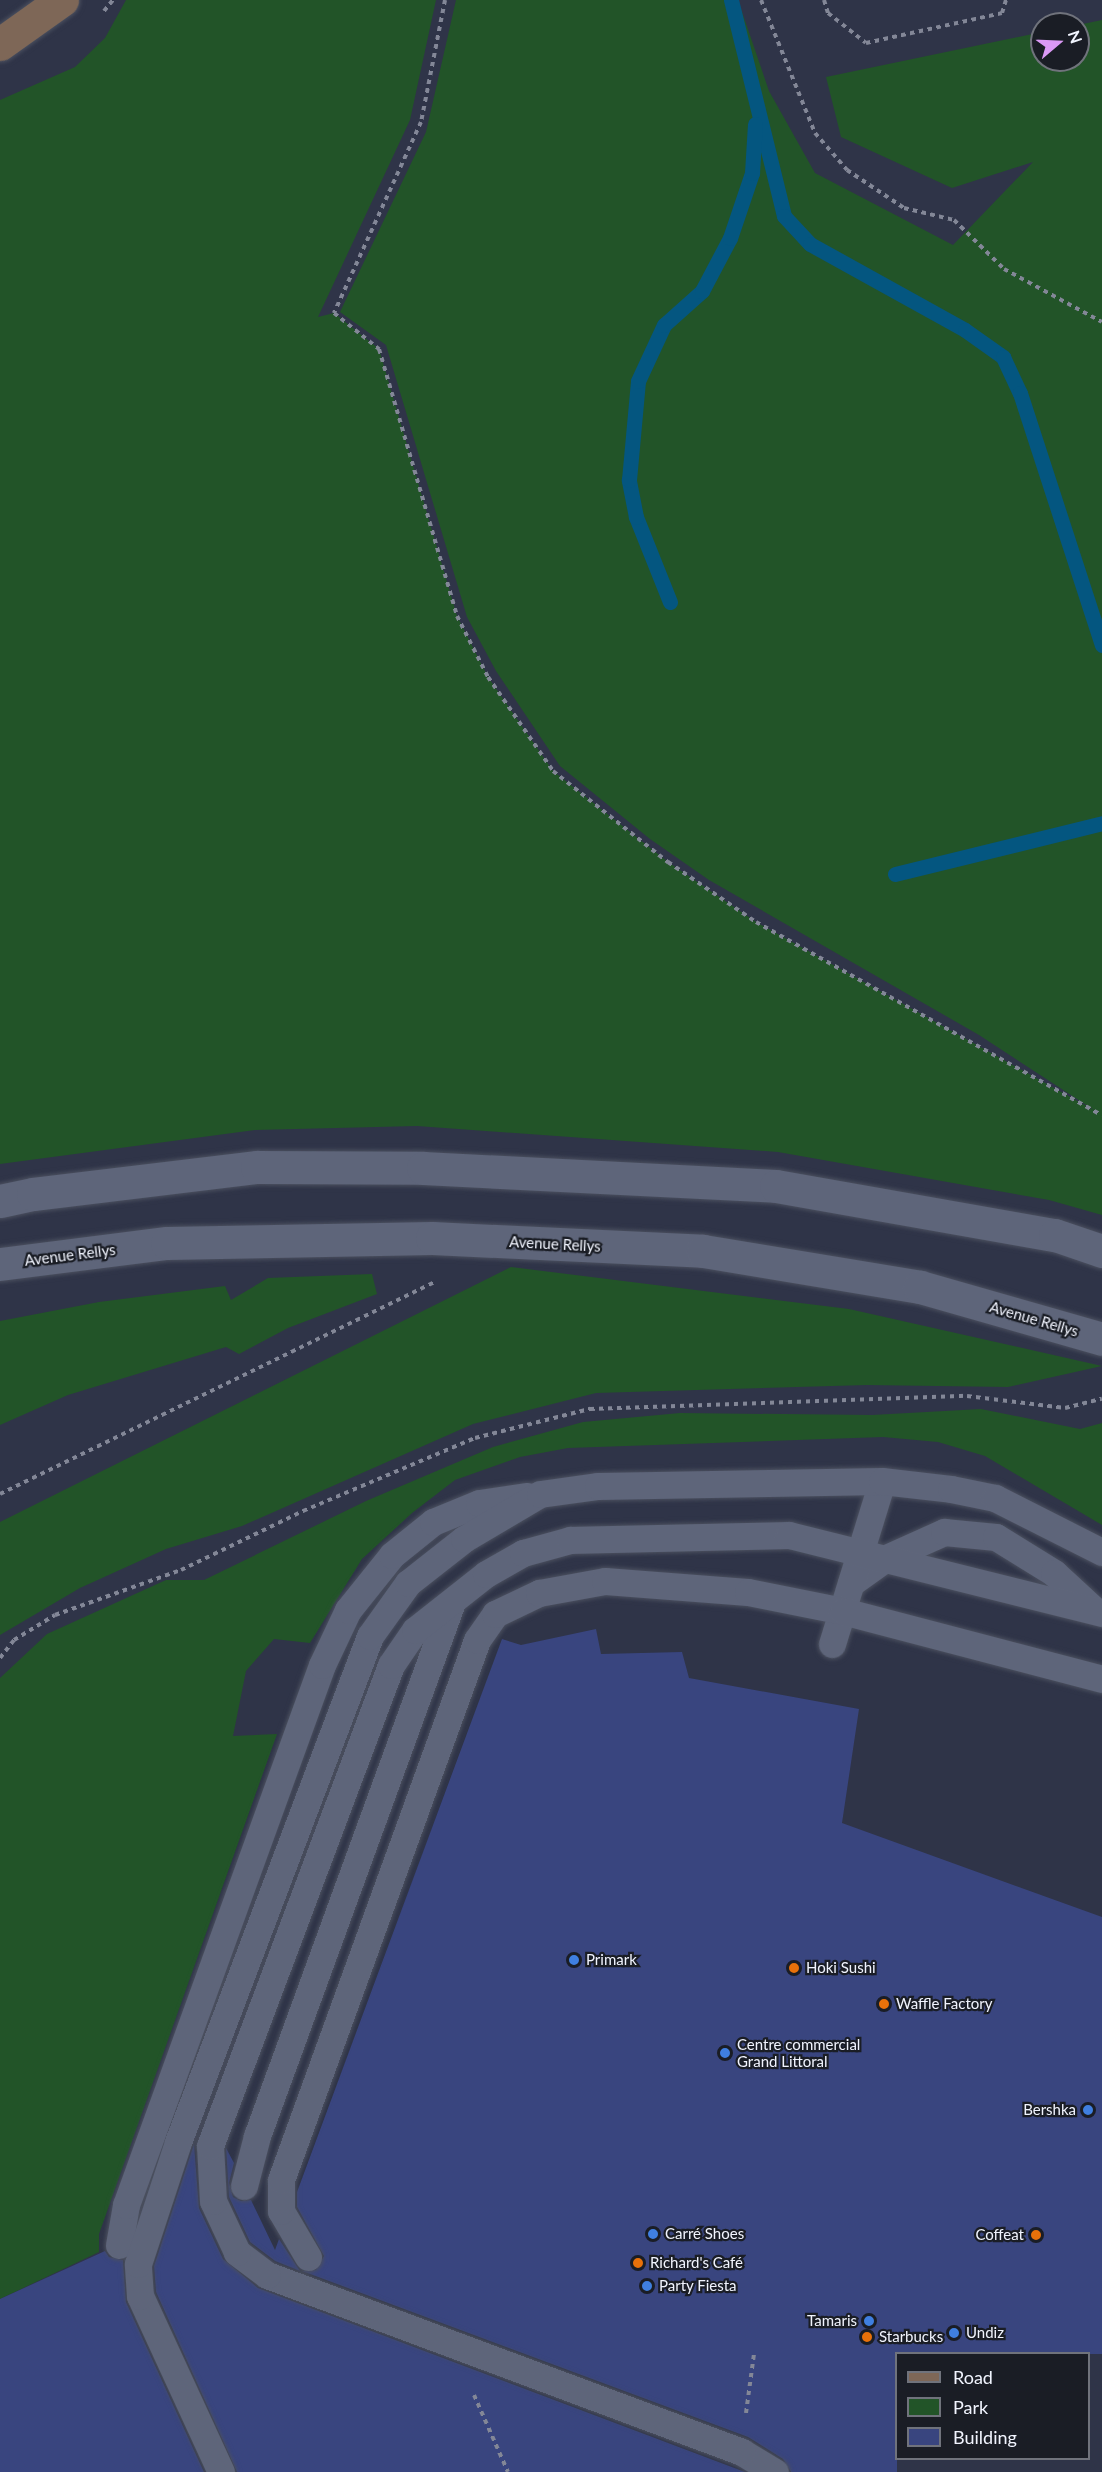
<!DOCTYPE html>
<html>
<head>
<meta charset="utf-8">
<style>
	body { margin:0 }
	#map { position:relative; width:1102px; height:2472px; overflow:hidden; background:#2f3448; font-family:Lato,sans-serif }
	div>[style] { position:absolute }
	.green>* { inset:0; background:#225428 }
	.stream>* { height:15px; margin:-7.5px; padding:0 7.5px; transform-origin:7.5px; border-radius:7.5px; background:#045680 }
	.building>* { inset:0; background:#39457f }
	.path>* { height:4px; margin-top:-2px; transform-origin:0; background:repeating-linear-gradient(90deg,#838797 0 4.5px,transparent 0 9px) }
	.roads { filter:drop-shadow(0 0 2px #4b505f) drop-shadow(0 0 2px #4b505f) }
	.service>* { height:27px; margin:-13.5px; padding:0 13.5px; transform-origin:13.5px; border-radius:13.5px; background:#5e657a }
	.tertiary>* { height:33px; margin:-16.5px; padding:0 16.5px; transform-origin:16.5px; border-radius:16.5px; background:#5e657a }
	.secondary>* { height:33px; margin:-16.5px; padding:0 16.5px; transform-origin:16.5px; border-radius:16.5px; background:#7e6757 }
	.dots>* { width:16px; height:16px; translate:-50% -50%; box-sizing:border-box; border:3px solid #1a1d25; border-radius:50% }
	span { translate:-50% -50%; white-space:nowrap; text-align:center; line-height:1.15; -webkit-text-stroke:4.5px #1a1d25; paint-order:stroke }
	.street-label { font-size:15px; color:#f1f4fe }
	.poi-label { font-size:15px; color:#f1f4fe }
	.left { translate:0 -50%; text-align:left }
	.right { translate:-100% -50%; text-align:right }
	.legend { position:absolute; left:895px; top:2352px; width:195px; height:108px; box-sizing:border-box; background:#1a1d25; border:2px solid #70737c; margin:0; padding:8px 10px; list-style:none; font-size:18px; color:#f1f4fe }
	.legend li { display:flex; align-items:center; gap:12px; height:30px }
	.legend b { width:30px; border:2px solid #70737c }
	.north { position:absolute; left:1030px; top:12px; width:60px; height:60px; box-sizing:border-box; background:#1a1d25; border:2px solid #70737c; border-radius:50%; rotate:71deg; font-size:16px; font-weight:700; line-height:24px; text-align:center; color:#f1f4fe }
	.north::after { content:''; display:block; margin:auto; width:21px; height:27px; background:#db99f5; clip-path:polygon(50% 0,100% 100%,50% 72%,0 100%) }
</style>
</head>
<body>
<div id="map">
	<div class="green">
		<div style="clip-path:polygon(126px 0,436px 0,410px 120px,318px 317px,334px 313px,379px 349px,457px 616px,488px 677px,553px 771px,668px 862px,756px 922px,1097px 1112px,979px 1035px,709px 880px,650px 839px,560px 766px,496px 671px,467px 617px,386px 345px,340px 312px,426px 132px,456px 0,738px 0,769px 91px,815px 173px,953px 245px,1033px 162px,952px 188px,841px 137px,826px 77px,1042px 32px,1042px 60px,1078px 60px,1078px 25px,1102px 20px,1102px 1215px,1049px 1200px,778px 1152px,417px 1126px,255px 1130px,0 1164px,0 100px,75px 67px,105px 38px)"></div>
		<div style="clip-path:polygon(511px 1267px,849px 1309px,1102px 1366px,1008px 1387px,867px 1385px,596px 1393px,473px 1424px,242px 1526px,166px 1549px,80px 1588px,0 1635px,0 1522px)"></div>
		<div style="clip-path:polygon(372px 1274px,377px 1294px,288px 1328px,239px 1354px,226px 1347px,68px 1395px,0 1425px,0 1321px,99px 1302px,225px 1286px,231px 1300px,268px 1278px)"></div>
		<div style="clip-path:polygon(981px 1409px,1080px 1429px,1102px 1423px,1102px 1525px,985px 1456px,938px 1442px,883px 1437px,568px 1448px,520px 1457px,455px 1480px,412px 1513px,362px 1559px,310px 1643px,274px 1639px,246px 1671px,233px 1736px,277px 1734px,99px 2234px,99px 2252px,0 2299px,0 1678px,47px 1634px,166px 1580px,204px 1580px,366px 1501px,493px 1447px,583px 1422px,680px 1413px,872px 1415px)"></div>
	</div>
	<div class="stream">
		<div style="left:731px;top:0;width:222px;rotate:76.2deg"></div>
		<div style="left:784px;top:216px;width:38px;rotate:47deg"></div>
		<div style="left:810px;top:244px;width:177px;rotate:29deg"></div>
		<div style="left:965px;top:330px;width:47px;rotate:35.4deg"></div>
		<div style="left:1003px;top:357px;width:40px;rotate:65deg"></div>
		<div style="left:1020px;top:393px;width:265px;rotate:72deg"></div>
		<div style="left:670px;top:602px;width:92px;rotate:-111.8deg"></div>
		<div style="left:636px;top:517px;width:38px;rotate:-101deg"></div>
		<div style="left:629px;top:480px;width:99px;rotate:-84.8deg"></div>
		<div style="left:638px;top:381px;width:62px;rotate:-65.1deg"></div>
		<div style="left:664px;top:325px;width:51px;rotate:-41.8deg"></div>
		<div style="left:702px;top:291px;width:60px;rotate:-62.2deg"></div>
		<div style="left:730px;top:238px;width:69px;rotate:-71.3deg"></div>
		<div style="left:752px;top:173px;width:49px;rotate:-86.5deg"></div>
		<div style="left:895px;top:874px;width:213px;rotate:-13.8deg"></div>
	</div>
	<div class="building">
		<div style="clip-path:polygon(596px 1629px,601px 1654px,682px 1652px,689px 1678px,859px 1709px,842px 1823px,1102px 1917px,1102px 2354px,897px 2354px,897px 2472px,791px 2472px,783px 2459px,748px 2437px,302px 2271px,316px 2270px,324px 2256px,297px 2207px,297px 2192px,502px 1639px,521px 1645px)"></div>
		<div style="clip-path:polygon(194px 2144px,199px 2208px,223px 2259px,258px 2288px,745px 2472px,237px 2472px,156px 2292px,154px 2266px)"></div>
		<div style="clip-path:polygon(226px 2148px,234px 2163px,229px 2183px,233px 2197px,241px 2201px,251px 2200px,275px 2250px,279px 2239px,300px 2271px,275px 2261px,250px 2242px,229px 2197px)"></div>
		<div style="clip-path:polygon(105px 2251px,109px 2257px,123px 2260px,126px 2302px,204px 2472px,0 2472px,0 2299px)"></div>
	</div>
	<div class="path">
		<div style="left:445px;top:0;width:124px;rotate:101.1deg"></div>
		<div style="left:421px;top:122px;width:210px;rotate:114.5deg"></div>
		<div style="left:334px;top:313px;width:58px;rotate:38.7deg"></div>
		<div style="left:379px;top:349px;width:278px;rotate:73.7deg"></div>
		<div style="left:457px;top:616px;width:68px;rotate:63.1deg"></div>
		<div style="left:488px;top:677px;width:114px;rotate:55.3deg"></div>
		<div style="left:553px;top:771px;width:147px;rotate:38.4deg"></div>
		<div style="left:668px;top:862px;width:107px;rotate:34.3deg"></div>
		<div style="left:756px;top:922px;width:396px;rotate:29.2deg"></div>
		<div style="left:761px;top:0;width:144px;rotate:67.9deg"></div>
		<div style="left:815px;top:133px;width:49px;rotate:49.1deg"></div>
		<div style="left:847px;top:170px;width:69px;rotate:33.7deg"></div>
		<div style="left:904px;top:208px;width:51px;rotate:13.5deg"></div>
		<div style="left:954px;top:220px;width:70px;rotate:44.4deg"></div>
		<div style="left:1004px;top:269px;width:111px;rotate:28.4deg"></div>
		<div style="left:824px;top:0;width:14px;rotate:73deg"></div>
		<div style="left:828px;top:13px;width:48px;rotate:38.3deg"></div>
		<div style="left:866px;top:43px;width:139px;rotate:-12.4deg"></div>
		<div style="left:1002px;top:13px;width:14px;rotate:-73deg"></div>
		<div style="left:104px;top:11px;width:14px;rotate:-51deg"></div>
		<div style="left:0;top:1494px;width:483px;rotate:-26deg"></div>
		<div style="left:0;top:1658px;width:23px;rotate:-52deg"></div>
		<div style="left:14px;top:1640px;width:48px;rotate:-31.4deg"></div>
		<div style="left:55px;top:1615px;width:134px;rotate:-19.7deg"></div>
		<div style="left:181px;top:1570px;width:136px;rotate:-25.8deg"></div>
		<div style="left:303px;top:1511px;width:187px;rotate:-23deg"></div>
		<div style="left:475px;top:1438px;width:119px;rotate:-14.2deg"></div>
		<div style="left:590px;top:1409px;width:377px;rotate:-2deg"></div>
		<div style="left:967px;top:1396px;width:99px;rotate:7deg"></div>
		<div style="left:1065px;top:1408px;width:38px;rotate:-14deg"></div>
		<div style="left:474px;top:2395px;width:84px;rotate:66.2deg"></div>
		<div style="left:746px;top:2413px;width:60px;rotate:-82.3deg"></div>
	</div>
	<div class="roads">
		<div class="service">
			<div style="left:851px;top:1583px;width:43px;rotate:-35.5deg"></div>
			<div style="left:886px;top:1558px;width:64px;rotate:-24.1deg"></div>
			<div style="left:944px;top:1532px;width:52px;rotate:5.5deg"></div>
			<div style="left:996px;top:1537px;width:68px;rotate:31.8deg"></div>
			<div style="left:1054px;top:1573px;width:52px;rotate:42.6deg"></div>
			<div style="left:832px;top:1644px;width:170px;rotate:-72.9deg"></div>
			<div style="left:244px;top:2186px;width:52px;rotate:-75.4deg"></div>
			<div style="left:257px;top:2136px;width:568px;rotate:-69.94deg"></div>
			<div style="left:119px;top:2245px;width:41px;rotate:-80.1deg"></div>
			<div style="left:126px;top:2205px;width:574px;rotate:-70.05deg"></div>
			<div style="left:322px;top:1665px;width:61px;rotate:-64.7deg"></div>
			<div style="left:348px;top:1610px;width:70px;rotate:-51.3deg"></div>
			<div style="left:392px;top:1555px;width:53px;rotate:-38.8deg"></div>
			<div style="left:433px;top:1522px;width:50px;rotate:-22.4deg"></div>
			<div style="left:479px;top:1503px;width:49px;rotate:-8.3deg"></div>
			<div style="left:308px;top:2257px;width:53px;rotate:-120.4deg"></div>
			<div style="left:281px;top:2211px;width:31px;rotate:-90deg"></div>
			<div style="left:281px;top:2180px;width:574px;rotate:-70.05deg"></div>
			<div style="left:477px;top:1640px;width:32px;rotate:-55deg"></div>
			<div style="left:495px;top:1614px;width:49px;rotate:-25.5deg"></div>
			<div style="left:539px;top:1593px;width:67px;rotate:-10.3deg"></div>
			<div style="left:605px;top:1581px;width:143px;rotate:4.4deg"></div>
			<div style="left:748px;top:1592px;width:97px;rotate:11.3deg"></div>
			<div style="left:843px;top:1611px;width:268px;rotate:14.7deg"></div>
			<div style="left:221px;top:2472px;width:194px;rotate:-114.7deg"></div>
			<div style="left:140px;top:2296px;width:32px;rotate:-94deg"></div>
			<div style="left:138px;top:2264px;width:128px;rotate:-71.8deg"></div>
			<div style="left:178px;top:2142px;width:541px;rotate:-69.22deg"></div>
			<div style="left:370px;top:1636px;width:65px;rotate:-54.4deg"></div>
			<div style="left:408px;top:1583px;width:71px;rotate:-38.2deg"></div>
			<div style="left:464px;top:1539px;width:88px;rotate:-30.6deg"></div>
			<div style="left:540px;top:1494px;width:59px;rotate:-7.9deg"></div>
			<div style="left:598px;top:1486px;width:284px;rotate:-1deg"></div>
			<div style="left:882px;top:1481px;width:69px;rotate:6.6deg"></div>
			<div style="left:951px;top:1489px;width:45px;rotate:11.6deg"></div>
			<div style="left:995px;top:1498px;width:120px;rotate:26.8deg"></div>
			<div style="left:775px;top:2472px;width:39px;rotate:-149deg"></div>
			<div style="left:742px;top:2452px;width:507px;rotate:-159.56deg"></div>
			<div style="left:267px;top:2275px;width:38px;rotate:-143deg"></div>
			<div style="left:237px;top:2252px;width:56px;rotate:-115.2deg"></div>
			<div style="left:213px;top:2201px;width:55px;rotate:-93.1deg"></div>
			<div style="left:210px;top:2146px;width:514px;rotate:-69.38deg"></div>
			<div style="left:391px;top:1665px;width:42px;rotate:-55.6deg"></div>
			<div style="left:415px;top:1630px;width:90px;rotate:-38.3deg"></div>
			<div style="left:486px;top:1574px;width:43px;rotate:-29.6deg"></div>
			<div style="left:523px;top:1553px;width:49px;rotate:-15.5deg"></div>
			<div style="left:570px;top:1540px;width:219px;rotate:-1.3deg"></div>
			<div style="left:789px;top:1535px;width:323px;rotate:14deg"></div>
		</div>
		<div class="tertiary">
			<div style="left:0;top:1201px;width:34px;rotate:-12deg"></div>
			<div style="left:33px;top:1194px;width:226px;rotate:-6.9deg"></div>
			<div style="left:257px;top:1167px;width:166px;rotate:0.3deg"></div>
			<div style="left:423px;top:1168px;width:353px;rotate:2.9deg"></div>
			<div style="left:776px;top:1186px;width:283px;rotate:10deg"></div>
			<div style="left:1055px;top:1235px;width:50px;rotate:18.8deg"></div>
			<div style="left:0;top:1264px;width:168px;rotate:-7.2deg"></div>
			<div style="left:167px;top:1243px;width:265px;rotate:-1.1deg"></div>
			<div style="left:432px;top:1238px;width:271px;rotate:2.7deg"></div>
			<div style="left:703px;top:1251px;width:220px;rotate:9.4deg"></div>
			<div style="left:920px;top:1287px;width:189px;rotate:15.9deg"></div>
		</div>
		<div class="secondary">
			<div style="left:0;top:44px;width:76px;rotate:-35.4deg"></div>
		</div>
	</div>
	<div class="dots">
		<div style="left:574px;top:1960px;background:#3f7fe0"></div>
		<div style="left:794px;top:1968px;background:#e8710a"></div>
		<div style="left:884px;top:2004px;background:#e8710a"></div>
		<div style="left:725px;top:2053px;background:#3f7fe0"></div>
		<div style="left:1088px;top:2110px;background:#3f7fe0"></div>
		<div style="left:653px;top:2234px;background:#3f7fe0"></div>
		<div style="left:1036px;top:2235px;background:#e8710a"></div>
		<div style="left:638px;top:2263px;background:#e8710a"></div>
		<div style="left:647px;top:2286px;background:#3f7fe0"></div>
		<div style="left:869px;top:2321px;background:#3f7fe0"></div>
		<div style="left:954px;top:2333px;background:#3f7fe0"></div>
		<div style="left:867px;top:2337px;background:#e8710a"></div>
	</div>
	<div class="street-label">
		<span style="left:555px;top:1244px;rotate:3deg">Avenue Rellys</span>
		<span style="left:70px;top:1255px;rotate:-7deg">Avenue Rellys</span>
		<span style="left:1034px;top:1319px;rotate:16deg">Avenue Rellys</span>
	</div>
	<div class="poi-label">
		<span class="left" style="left:586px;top:1960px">Primark</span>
		<span class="left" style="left:806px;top:1968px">Hoki Sushi</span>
		<span class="left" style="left:896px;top:2004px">Waffle Factory</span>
		<span class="left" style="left:737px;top:2053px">Centre commercial<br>Grand Littoral</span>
		<span class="right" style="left:1076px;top:2110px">Bershka</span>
		<span class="left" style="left:665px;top:2234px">Carré Shoes</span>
		<span class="right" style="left:1024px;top:2235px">Coffeat</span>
		<span class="left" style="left:650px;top:2263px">Richard's Café</span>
		<span class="left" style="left:659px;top:2286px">Party Fiesta</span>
		<span class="right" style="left:857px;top:2321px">Tamaris</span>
		<span class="left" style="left:966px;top:2333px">Undiz</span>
		<span class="left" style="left:879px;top:2337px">Starbucks</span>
	</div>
	<ul class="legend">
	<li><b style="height:8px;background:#7e6757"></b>Road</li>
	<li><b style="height:16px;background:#225428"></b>Park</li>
	<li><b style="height:16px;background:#39457f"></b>Building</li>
	</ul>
	<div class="north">N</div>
</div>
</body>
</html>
